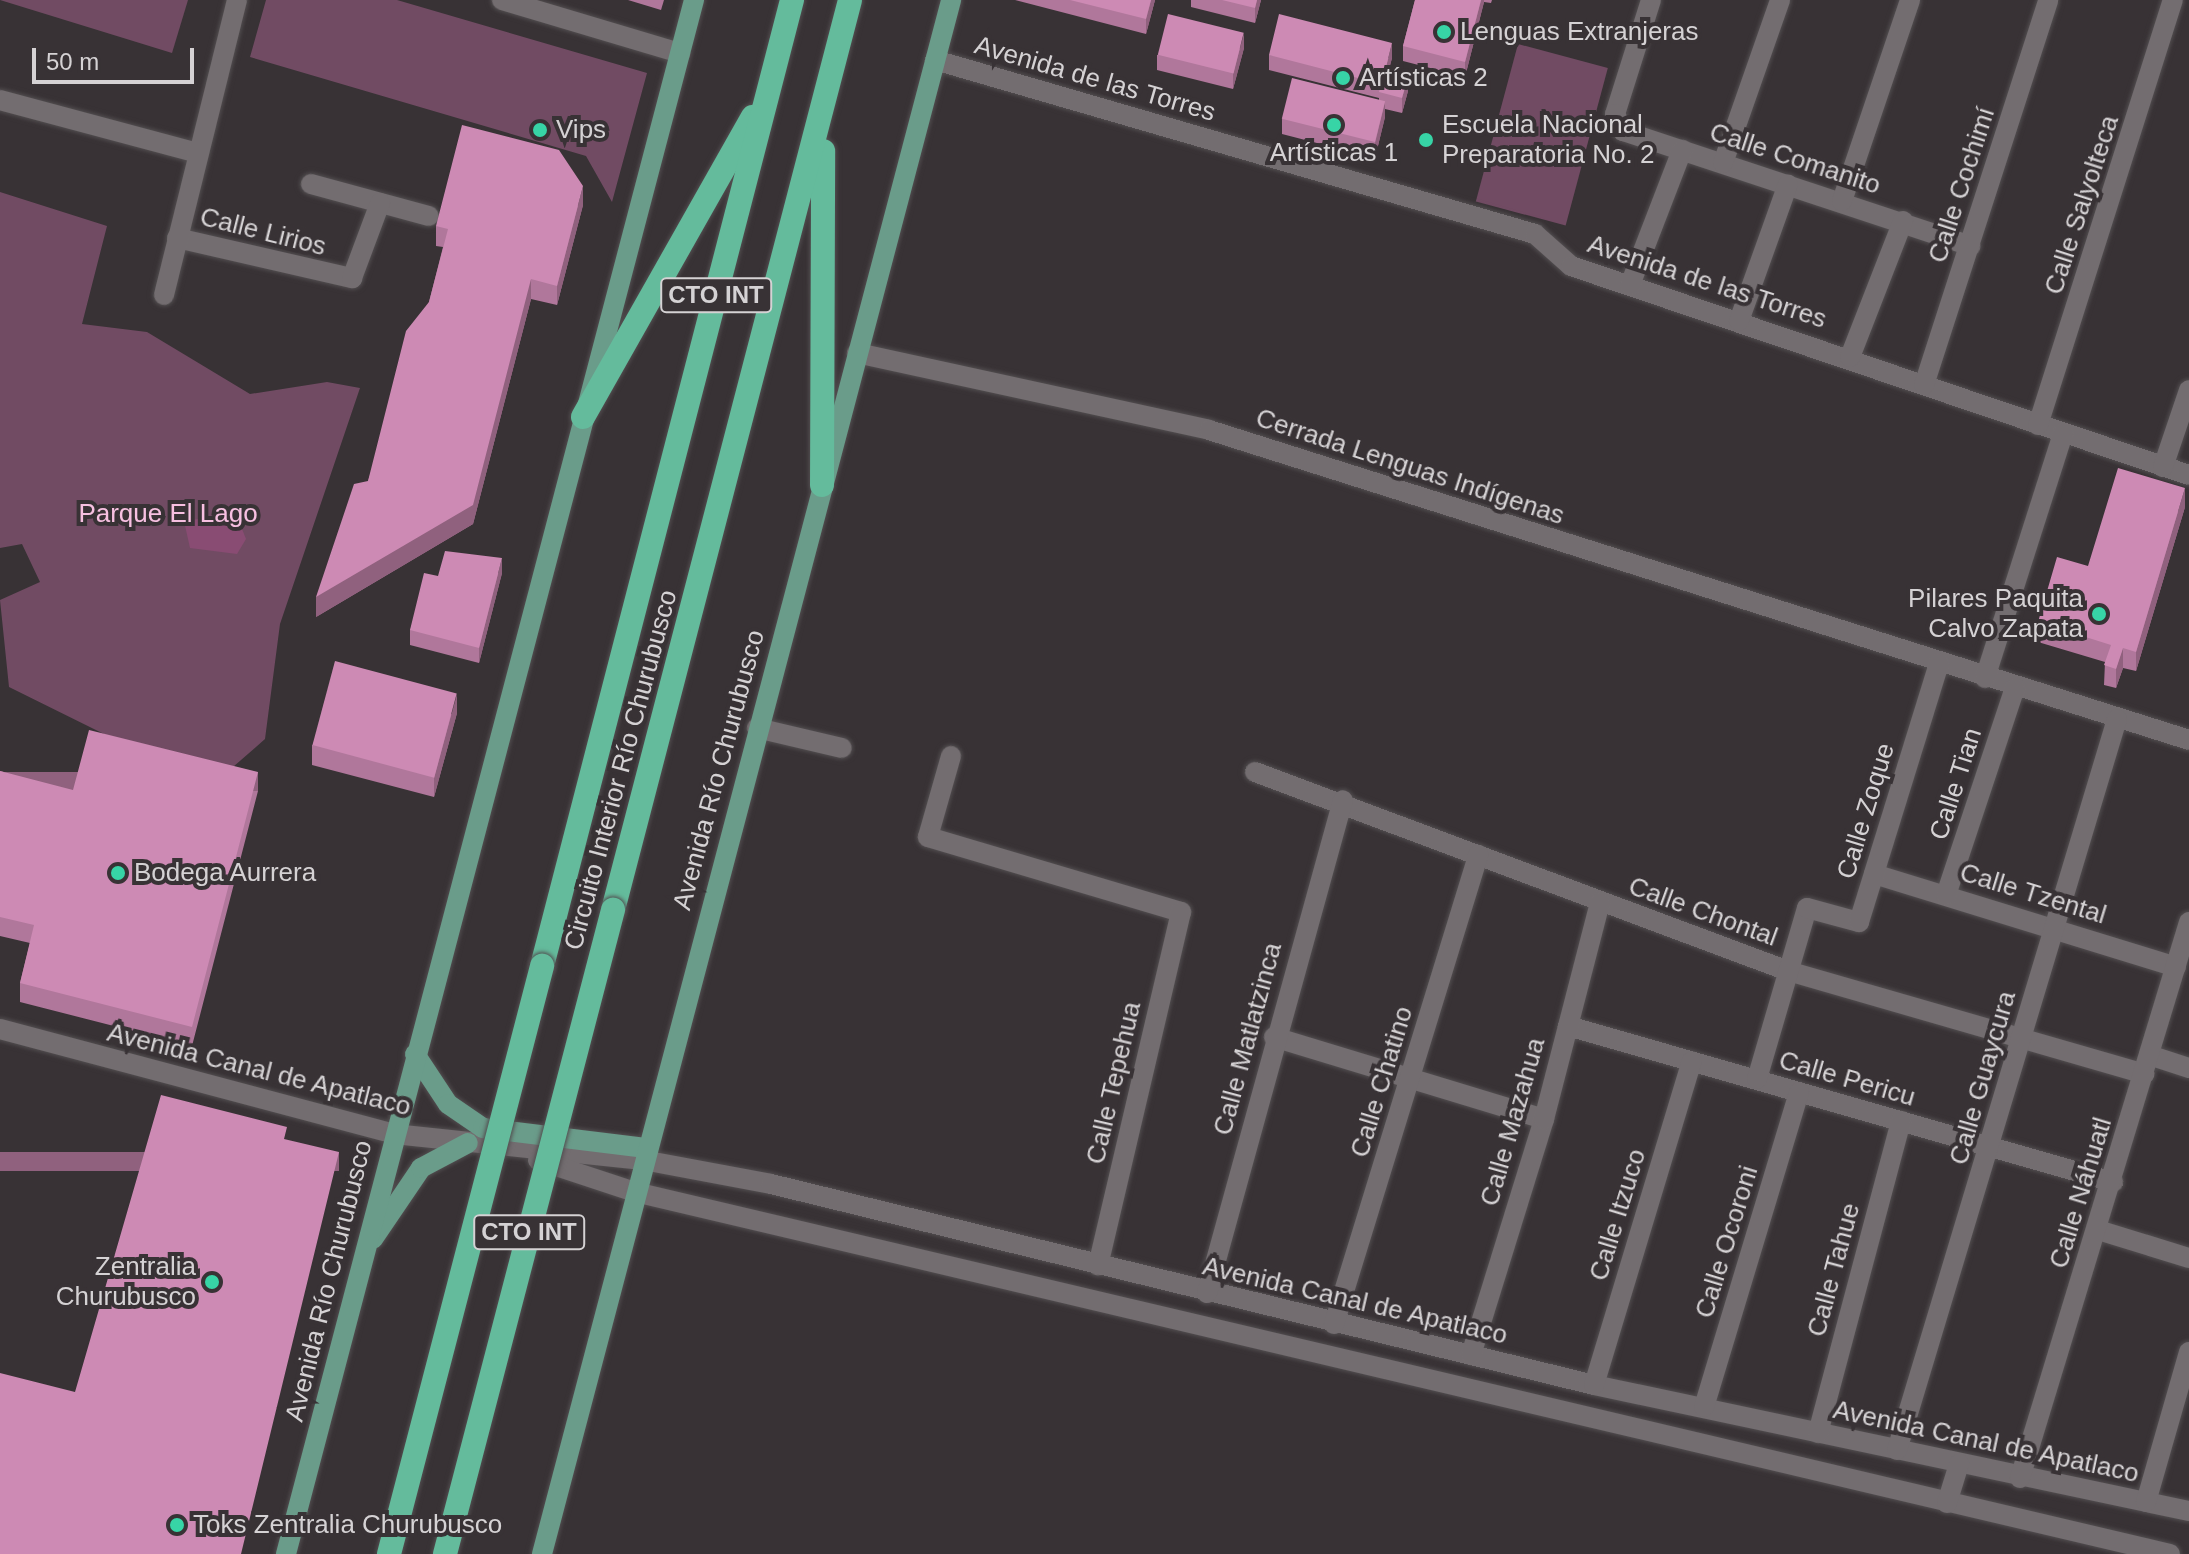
<!DOCTYPE html>
<html>
<head>
<meta charset="utf-8">
<style>
	body { margin:0 }
	#map { position:relative; width:2189px; height:1554px; overflow:hidden; background:#383235; font-family:Helvetica,sans-serif }
	div>[style] { position:absolute }
	.green>* { inset:0; background:#714b63; transform-origin:0 0 }
	.water>* { inset:0; background:#894c73 }
	.roads { filter:drop-shadow(0 0 2px #524e50) drop-shadow(0 0 2px #524e50) }
	.minor>* { height:20px; margin:-10px; padding:0 10px; transform-origin:10px; border-radius:10px; background:#736d70 }
	.major>* { height:20px; margin:-10px; padding:0 10px; transform-origin:10px; border-radius:10px; background:#6a9c8a }
	.highway>* { height:24px; margin:-12px; padding:0 12px; transform-origin:12px; border-radius:12px; background:#64bb9c }
	.bridges { filter:drop-shadow(0 0 2px #524e50) drop-shadow(0 0 2px #524e50) }
	.highway-bridge>* { height:24px; margin:-12px; padding:0 12px; transform-origin:12px; border-radius:12px; background:#64bb9c }
	.wall>* { inset:0; background:#b0779b }
	.shaded-wall>* { inset:0; background:#90617e; transform-origin:0 0 }
	.building>* { inset:0; background:#cd8ab4; transform-origin:0 0 }
	.dots>* { width:22px; height:22px; translate:-50% -50%; box-sizing:border-box; border:4px solid #383235; border-radius:50% }
	span { translate:-50% -50%; white-space:nowrap; text-align:center; line-height:1.15; -webkit-text-stroke:8px #383235; paint-order:stroke }
	.shield-label span { padding:2px 6px; background:#383235; border:2px solid; border-radius:6px; -webkit-text-stroke-width:0 }
	.shield-label { font-size:24px; color:#d5d2d4; font-weight:700 }
	.poi-label { font-size:26px; color:#d5d2d4 }
	.left { translate:0 -50%; text-align:left }
	.right { translate:-100% -50%; text-align:right }
	.street-label { font-size:26px; color:#d5d2d4 }
	.park-label { font-size:26px; color:#f7c0e1 }
	.scale { position:absolute; left:32px; top:48px; width:162px; height:36px; box-sizing:border-box; border:4px solid #d5d2d4; border-top:0; padding-left:10px; font-size:24px; line-height:28px; white-space:nowrap; color:#d5d2d4; -webkit-text-stroke:6px #383235; paint-order:stroke }
</style>
</head>
<body>
<div id="map">
	<div class="green">
		<div style="clip-path:polygon(0 0,188px 0,172px 53px)"></div>
		<div style="clip-path:polygon(266px 0,397px 0,647px 73px,612px 202px,586px 156px,250px 57px)"></div>
		<div style="left:1518px;top:44px;width:93px;height:163px;rotate:15deg"></div>
		<div style="clip-path:polygon(0 192px,107px 226px,82px 324px,147px 332px,250px 394px,327px 382px,360px 388px,280px 624px,265px 739px,233px 767px,106px 735px,9px 687px,0 600px,40px 582px,22px 544px,0 548px)"></div>
	</div>
	<div class="water">
		<div style="clip-path:polygon(236px 514px,246px 539px,237px 554px,190px 548px,184px 521px)"></div>
	</div>
	<div class="roads">
		<div class="minor">
			<div style="left:502px;top:0;width:186px;rotate:16.6deg"></div>
			<div style="left:1651px;top:0;width:120px;rotate:107.5deg"></div>
			<div style="left:1615px;top:114px;width:19px;rotate:65deg"></div>
			<div style="left:1623px;top:131px;width:366px;rotate:18.3deg"></div>
			<div style="left:935px;top:60px;width:625px;rotate:16.17deg"></div>
			<div style="left:1535px;top:234px;width:48px;rotate:41.6deg"></div>
			<div style="left:1571px;top:266px;width:652px;rotate:18.68deg"></div>
			<div style="left:0;top:100px;width:205px;rotate:15deg"></div>
			<div style="left:1723px;top:163px;width:173px;rotate:-70.7deg"></div>
			<div style="left:311px;top:184px;width:122px;rotate:15.2deg"></div>
			<div style="left:1842px;top:201px;width:212px;rotate:-71.3deg"></div>
			<div style="left:177px;top:238px;width:180px;rotate:12.9deg"></div>
			<div style="left:352px;top:278px;width:80px;rotate:-69.5deg"></div>
			<div style="left:1630px;top:285px;width:145px;rotate:-68.9deg"></div>
			<div style="left:164px;top:295px;width:304px;rotate:-76.1deg"></div>
			<div style="left:1739px;top:321px;width:145px;rotate:-70.3deg"></div>
			<div style="left:857px;top:353px;width:360px;rotate:12.3deg"></div>
			<div style="left:1209px;top:430px;width:1028px;rotate:17.55deg"></div>
			<div style="left:1850px;top:357px;width:146px;rotate:-68.7deg"></div>
			<div style="left:1924px;top:385px;width:404px;rotate:-72.1deg"></div>
			<div style="left:2038px;top:425px;width:446px;rotate:-72.4deg"></div>
			<div style="left:2163px;top:467px;width:81px;rotate:-71.3deg"></div>
			<div style="left:1985px;top:678px;width:257px;rotate:-72.3deg"></div>
			<div style="left:757px;top:728px;width:87px;rotate:13.2deg"></div>
			<div style="left:951px;top:756px;width:84px;rotate:105.9deg"></div>
			<div style="left:928px;top:837px;width:264px;rotate:16.5deg"></div>
			<div style="left:1181px;top:912px;width:363px;rotate:103.2deg"></div>
			<div style="left:1255px;top:772px;width:569px;rotate:20.47deg"></div>
			<div style="left:1788px;top:971px;width:371px;rotate:16.1deg"></div>
			<div style="left:1874px;top:874px;width:316px;rotate:17.1deg"></div>
			<div style="left:1946px;top:895px;width:218px;rotate:-71.6deg"></div>
			<div style="left:1568px;top:1026px;width:567px;rotate:15.97deg"></div>
			<div style="left:0;top:1029px;width:408px;rotate:14.9deg"></div>
			<div style="left:394px;top:1134px;width:250px;rotate:6deg"></div>
			<div style="left:643px;top:1160px;width:130px;rotate:10.6deg"></div>
			<div style="left:771px;top:1184px;width:847px;rotate:13.72deg"></div>
			<div style="left:1594px;top:1385px;width:608px;rotate:11.96deg"></div>
			<div style="left:1274px;top:1037px;width:282px;rotate:16.9deg"></div>
			<div style="left:2149px;top:1055px;width:42px;rotate:18deg"></div>
			<div style="left:1757px;top:1079px;width:178px;rotate:-73.7deg"></div>
			<div style="left:1807px;top:908px;width:54px;rotate:15.1deg"></div>
			<div style="left:1859px;top:922px;width:271px;rotate:-72.8deg"></div>
			<div style="left:538px;top:1160px;width:102px;rotate:18.3deg"></div>
			<div style="left:635px;top:1192px;width:1577px;rotate:13.27deg"></div>
			<div style="left:2098px;top:1230px;width:95px;rotate:17.1deg"></div>
			<div style="left:1207px;top:1293px;width:511px;rotate:-74.58deg"></div>
			<div style="left:1334px;top:1324px;width:491px;rotate:-72.9deg"></div>
			<div style="left:1471px;top:1355px;width:247px;rotate:-72.8deg"></div>
			<div style="left:1544px;top:1119px;width:224px;rotate:-75.5deg"></div>
			<div style="left:1594px;top:1385px;width:338px;rotate:-73.2deg"></div>
			<div style="left:1704px;top:1407px;width:329px;rotate:-73.2deg"></div>
			<div style="left:1818px;top:1433px;width:323px;rotate:-75.1deg"></div>
			<div style="left:1897px;top:1450px;width:763px;rotate:-73.25deg"></div>
			<div style="left:2020px;top:1478px;width:581px;rotate:-73.09deg"></div>
			<div style="left:2146px;top:1502px;width:156px;rotate:-74deg"></div>
			<div style="left:1947px;top:1503px;width:41px;rotate:-72.9deg"></div>
		</div>
		<div class="major">
			<div style="left:415px;top:1054px;width:60px;rotate:56.6deg"></div>
			<div style="left:448px;top:1104px;width:42px;rotate:34.4deg"></div>
			<div style="left:483px;top:1128px;width:164px;rotate:7deg"></div>
			<div style="left:373px;top:1239px;width:86px;rotate:-55.9deg"></div>
			<div style="left:421px;top:1168px;width:53px;rotate:-28deg"></div>
			<div style="left:286px;top:1554px;width:1607px;rotate:-75.29deg"></div>
			<div style="left:542px;top:1554px;width:1607px;rotate:-75.25deg"></div>
		</div>
		<div class="highway">
			<div style="left:583px;top:417px;width:345px;rotate:-60.5deg"></div>
			<div style="left:822px;top:485px;width:334px;rotate:-89.8deg"></div>
			<div style="left:613px;top:910px;width:940px;rotate:-75.4deg"></div>
			<div style="left:542px;top:966px;width:998px;rotate:-75.49deg"></div>
		</div>
	</div>
	<div class="bridges">
		<div class="highway-bridge">
			<div style="left:389px;top:1554px;width:608px;rotate:-75.41deg"></div>
			<div style="left:445px;top:1554px;width:666px;rotate:-75.38deg"></div>
		</div>
	</div>
	<div class="wall">
		<div style="clip-path:polygon(628px 0,664px 0,661px 10px)"></div>
		<div style="clip-path:polygon(1015px 0,1155px 0,1146px 34px)"></div>
		<div style="clip-path:polygon(1191px 0,1261px 0,1255px 23px,1191px 7px)"></div>
		<div style="clip-path:polygon(1415px 0,1492px 0,1491px 3px,1484px 2px,1465px 77px,1403px 61px,1403px 46px)"></div>
		<div style="clip-path:polygon(1244px 48px,1233px 89px,1157px 70px,1157px 55px)"></div>
		<div style="clip-path:polygon(1269px 55px,1392px 58px,1388px 72px,1408px 91px,1402px 113px,1385px 109px,1385px 117px,1375px 158px,1282px 134px,1282px 119px,1379px 100px,1379px 98px,1269px 70px)"></div>
		<div style="clip-path:polygon(583px 205px,557px 305px,531px 299px,473px 524px,316px 617px,368px 481px,429px 302px,443px 247px,436px 246px,436px 226px)"></div>
		<div style="clip-path:polygon(2185px 507px,2136px 671px,2123px 668px,2116px 688px,2104px 685px,2105px 662px,2038px 642px,2038px 622px,2088px 566px)"></div>
		<div style="clip-path:polygon(502px 573px,479px 663px,410px 645px,410px 630px,438px 576px)"></div>
		<div style="clip-path:polygon(457px 713px,434px 797px,312px 765px,312px 745px)"></div>
		<div style="clip-path:polygon(0 771px,73px 790px,258px 791px,192px 1046px,20px 1002px,20px 983px,30px 943px,0 936px)"></div>
	</div>
	<div class="shaded-wall">
		<div style="clip-path:polygon(1151px 0,1155px 0,1146px 34px,1146px 19px)"></div>
		<div style="clip-path:polygon(1257px 0,1261px 0,1255px 23px,1255px 8px)"></div>
		<div style="clip-path:polygon(1481px 0,1484px 0,1484px 2px,1465px 77px,1465px 62px)"></div>
		<div style="clip-path:polygon(1244px 33px,1244px 48px,1233px 89px,1233px 74px)"></div>
		<div style="clip-path:polygon(1392px 43px,1392px 58px,1385px 86px,1385px 71px)"></div>
		<div style="clip-path:polygon(1408px 77px,1408px 91px,1402px 113px,1402px 98px)"></div>
		<div style="clip-path:polygon(1385px 102px,1385px 117px,1375px 158px,1375px 143px)"></div>
		<div style="clip-path:polygon(583px 186px,583px 205px,557px 305px,557px 286px)"></div>
		<div style="clip-path:polygon(531px 279px,531px 299px,473px 524px,316px 617px,316px 597px)"></div>
		<div style="clip-path:polygon(2185px 488px,2185px 507px,2136px 671px,2136px 652px)"></div>
		<div style="clip-path:polygon(502px 558px,502px 573px,479px 663px,479px 648px)"></div>
		<div style="clip-path:polygon(2123px 648px,2123px 668px,2116px 688px,2116px 669px)"></div>
		<div style="clip-path:polygon(457px 694px,457px 713px,434px 797px,434px 778px)"></div>
		<div style="left:258px;top:772px;width:19px;height:263px;rotate:90deg"></div>
		<div style="left:339px;top:1152px;width:19px;height:414px;rotate:90deg"></div>
	</div>
	<div class="building">
		<div style="clip-path:polygon(1070px 0,1151px 0,1146px 19px)"></div>
		<div style="clip-path:polygon(1222px 0,1257px 0,1255px 8px)"></div>
		<div style="clip-path:polygon(1415px 0,1481px 0,1465px 62px,1403px 46px)"></div>
		<div style="left:1168px;top:14px;width:78px;height:42px;rotate:14deg"></div>
		<div style="clip-path:polygon(1279px 14px,1392px 43px,1385px 71px,1408px 77px,1402px 98px,1379px 92px,1381px 84px,1269px 55px)"></div>
		<div style="left:1292px;top:78px;width:96px;height:42px;rotate:14deg"></div>
		<div style="clip-path:polygon(462px 125px,559px 150px,583px 186px,557px 286px,531px 279px,473px 505px,316px 597px,354px 484px,368px 481px,406px 331px,429px 302px,448px 229px,436px 226px)"></div>
		<div style="clip-path:polygon(2118px 468px,2185px 488px,2136px 652px,2123px 648px,2116px 669px,2104px 665px,2111px 645px,2038px 622px,2057px 557px,2088px 566px)"></div>
		<div style="clip-path:polygon(445px 551px,502px 558px,479px 648px,410px 630px,424px 573px,438px 576px)"></div>
		<div style="left:335px;top:661px;width:126px;height:87px;rotate:15deg"></div>
		<div style="clip-path:polygon(89px 730px,258px 772px,192px 1027px,20px 983px,34px 925px,0 917px,0 771px,73px 790px)"></div>
		<div style="clip-path:polygon(161px 1095px,287px 1127px,284px 1139px,339px 1152px,241px 1554px,0 1554px,0 1373px,75px 1392px)"></div>
	</div>
	<div class="dots">
		<div style="left:1444px;top:32px;background:#37d4a6"></div>
		<div style="left:1343px;top:78px;background:#37d4a6"></div>
		<div style="left:1334px;top:125px;background:#37d4a6"></div>
		<div style="left:540px;top:130px;background:#37d4a6"></div>
		<div style="left:1426px;top:140px;background:#37d4a6"></div>
		<div style="left:2099px;top:614px;background:#37d4a6"></div>
		<div style="left:118px;top:873px;background:#37d4a6"></div>
		<div style="left:212px;top:1282px;background:#37d4a6"></div>
		<div style="left:177px;top:1525px;background:#37d4a6"></div>
	</div>
	<div class="shield-label">
		<span style="left:716px;top:295px">CTO INT</span>
		<span style="left:529px;top:1232px">CTO INT</span>
	</div>
	<div class="poi-label">
		<span class="left" style="left:1460px;top:32px">Lenguas Extranjeras</span>
		<span class="left" style="left:1359px;top:78px">Artísticas 2</span>
		<span class="left" style="left:1442px;top:140px">Escuela Nacional<br>Preparatoria No. 2</span>
		<span class="left" style="left:556px;top:130px">Vips</span>
		<span style="left:1334px;top:153px">Artísticas 1</span>
		<span class="right" style="left:2083px;top:614px">Pilares Paquita<br>Calvo Zapata</span>
		<span class="left" style="left:134px;top:873px">Bodega Aurrera</span>
		<span class="right" style="left:196px;top:1282px">Zentralia<br>Churubusco</span>
		<span class="left" style="left:193px;top:1525px">Toks Zentralia Churubusco</span>
	</div>
	<div class="street-label">
		<span style="left:1095px;top:79px;rotate:16deg">Avenida de las Torres</span>
		<span style="left:1795px;top:159px;rotate:18deg">Calle Comanito</span>
		<span style="left:1962px;top:185px;rotate:-72deg">Calle Cochimí</span>
		<span style="left:2082px;top:205px;rotate:-72deg">Calle Salyolteca</span>
		<span style="left:263px;top:232px;rotate:14deg">Calle Lirios</span>
		<span style="left:1707px;top:282px;rotate:18deg">Avenida de las Torres</span>
		<span style="left:1410px;top:467px;rotate:18deg">Cerrada Lenguas Indígenas</span>
		<span style="left:621px;top:770px;rotate:-75deg">Circuito Interior Río Churubusco</span>
		<span style="left:719px;top:770px;rotate:-75deg">Avenida Río Churubusco</span>
		<span style="left:1956px;top:784px;rotate:-72deg">Calle Tian</span>
		<span style="left:1866px;top:811px;rotate:-73deg">Calle Zoque</span>
		<span style="left:2033px;top:894px;rotate:17deg">Calle Tzental</span>
		<span style="left:1703px;top:912px;rotate:20deg">Calle Chontal</span>
		<span style="left:1248px;top:1039px;rotate:-75deg">Calle Matlatzinca</span>
		<span style="left:259px;top:1070px;rotate:14deg">Avenida Canal de Apatlaco</span>
		<span style="left:1983px;top:1078px;rotate:-74deg">Calle Guaycura</span>
		<span style="left:1847px;top:1079px;rotate:16deg">Calle Pericu</span>
		<span style="left:1382px;top:1082px;rotate:-73deg">Calle Chatino</span>
		<span style="left:1114px;top:1083px;rotate:-77deg">Calle Tepehua</span>
		<span style="left:1513px;top:1122px;rotate:-74deg">Calle Mazahua</span>
		<span style="left:2081px;top:1193px;rotate:-73deg">Calle Náhuatl</span>
		<span style="left:1618px;top:1215px;rotate:-73deg">Calle Itzuco</span>
		<span style="left:1727px;top:1242px;rotate:-73deg">Calle Ocoroni</span>
		<span style="left:1834px;top:1270px;rotate:-75deg">Calle Tahue</span>
		<span style="left:329px;top:1281px;rotate:-76deg">Avenida Río Churubusco</span>
		<span style="left:1355px;top:1301px;rotate:13deg">Avenida Canal de Apatlaco</span>
		<span style="left:1986px;top:1442px;rotate:12deg">Avenida Canal de Apatlaco</span>
	</div>
	<div class="park-label">
		<span style="left:168px;top:514px">Parque El Lago</span>
	</div>
	<div class="scale">50 m</div>
</div>
</body>
</html>
